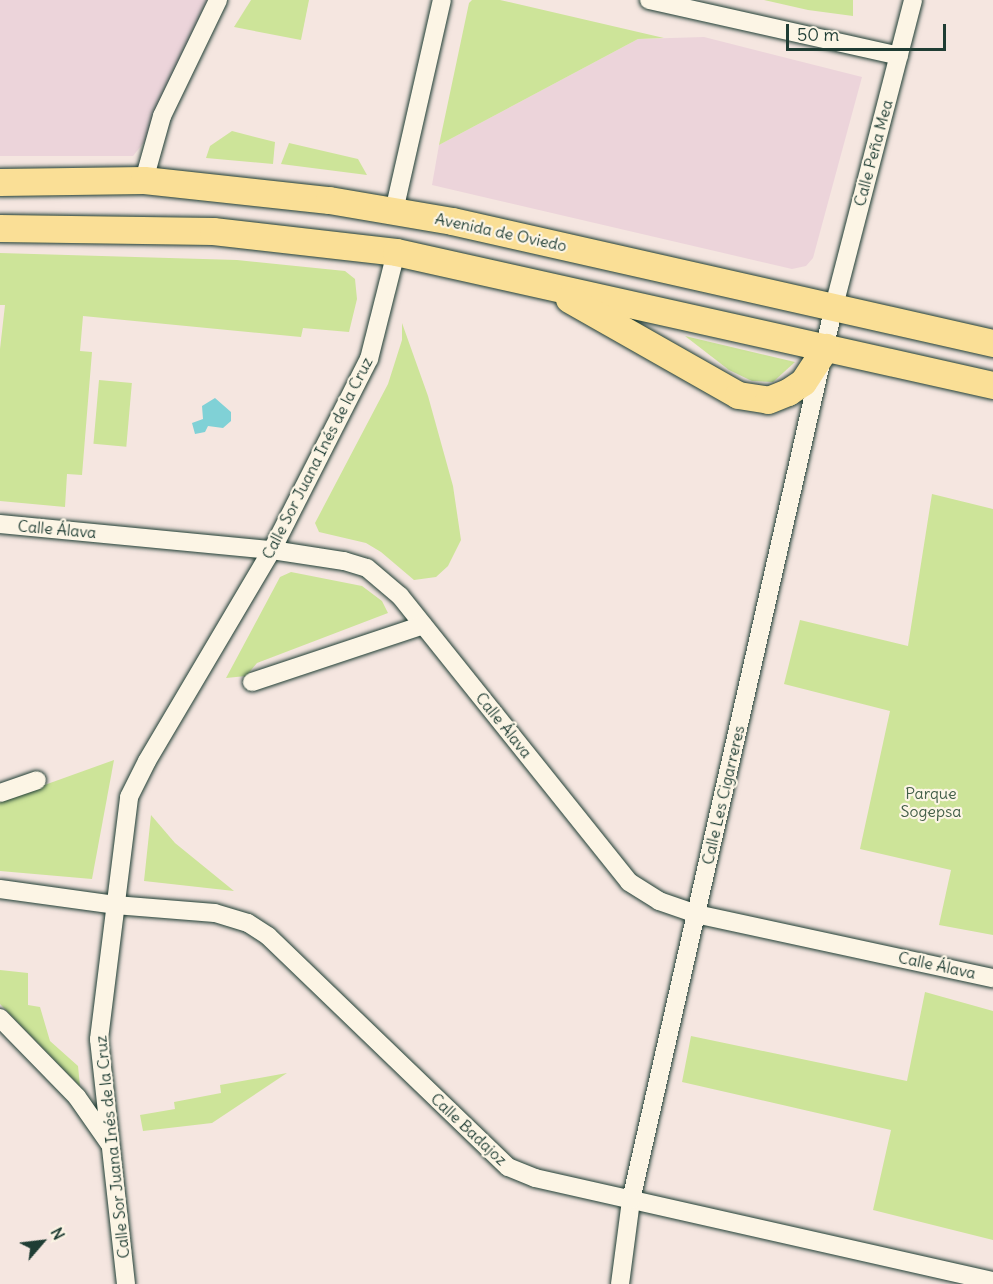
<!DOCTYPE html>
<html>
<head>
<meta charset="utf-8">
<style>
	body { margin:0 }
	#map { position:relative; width:993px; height:1284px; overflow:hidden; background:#f5e6e0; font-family:Delius,sans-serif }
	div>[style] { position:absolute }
	.built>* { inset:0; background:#ecd4da }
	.green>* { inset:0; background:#cde499; transform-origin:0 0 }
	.water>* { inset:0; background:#80d1d6 }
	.roads { filter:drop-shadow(0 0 2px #1f3d34) drop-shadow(0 0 2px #1f3d34) }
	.minor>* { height:18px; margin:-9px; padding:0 9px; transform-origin:9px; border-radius:9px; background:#fcf5e5 }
	.primary>* { height:27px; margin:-13.5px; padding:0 13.5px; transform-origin:13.5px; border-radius:13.5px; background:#fadf96 }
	span { translate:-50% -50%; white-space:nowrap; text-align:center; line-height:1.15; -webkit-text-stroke:4.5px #fcf5e5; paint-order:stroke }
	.street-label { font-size:16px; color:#1f3d34 }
	.park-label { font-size:16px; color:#425e48 }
	.north { position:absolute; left:12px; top:1212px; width:60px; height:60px; -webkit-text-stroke:4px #fcf5e5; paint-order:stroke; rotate:62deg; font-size:16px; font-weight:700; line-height:24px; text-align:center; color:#1f3d34 }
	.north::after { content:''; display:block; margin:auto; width:21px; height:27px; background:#1f3d34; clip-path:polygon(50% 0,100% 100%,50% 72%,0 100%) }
	.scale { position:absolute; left:786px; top:24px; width:160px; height:27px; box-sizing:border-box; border:3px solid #1f3d34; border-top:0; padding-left:8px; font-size:18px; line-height:21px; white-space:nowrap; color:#1f3d34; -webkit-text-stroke:4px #fcf5e5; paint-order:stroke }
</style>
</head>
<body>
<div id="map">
	<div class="built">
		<div style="clip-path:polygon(0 0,207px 0,145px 141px,133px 156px,0 156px)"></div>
		<div style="clip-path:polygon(704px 37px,862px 77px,813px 258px,806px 266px,792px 269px,432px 185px,439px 145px,638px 39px)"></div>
	</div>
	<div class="green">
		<div style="clip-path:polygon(251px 0,309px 0,301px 40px,234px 27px)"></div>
		<div style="clip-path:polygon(472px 0,500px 0,664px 38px,638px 39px,439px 145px,469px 3px)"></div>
		<div style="clip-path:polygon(764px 0,853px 0,853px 16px,808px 10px)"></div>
		<div style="clip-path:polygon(232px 131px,275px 142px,273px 164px,206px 158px,210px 146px)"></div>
		<div style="clip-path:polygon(289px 143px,358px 159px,367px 175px,281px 164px)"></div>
		<div style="clip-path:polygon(0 253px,237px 260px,345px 271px,355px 279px,357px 299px,349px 332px,303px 328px,301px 337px,83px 316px,80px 351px,92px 352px,82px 475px,67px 474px,65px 507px,0 501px,0 349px,5px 305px,0 305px)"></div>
		<div style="clip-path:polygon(402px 323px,428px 396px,453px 486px,461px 540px,448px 566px,436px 577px,414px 580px,381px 552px,366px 543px,319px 532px,315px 523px,388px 384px,402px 340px)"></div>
		<div style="clip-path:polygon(685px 336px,795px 362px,773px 382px,752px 381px,729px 370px)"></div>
		<div style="left:99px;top:380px;width:33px;height:64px;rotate:5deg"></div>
		<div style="clip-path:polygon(932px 494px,993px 509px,993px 935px,939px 925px,951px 870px,860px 849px,890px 711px,784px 684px,800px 620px,908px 646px)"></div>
		<div style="clip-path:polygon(291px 572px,362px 586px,382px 601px,388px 613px,257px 663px,246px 676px,226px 678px,280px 577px)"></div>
		<div style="clip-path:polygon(114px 760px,92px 879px,0 871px,0 801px)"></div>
		<div style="clip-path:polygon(151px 815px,175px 843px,234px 891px,144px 881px)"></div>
		<div style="clip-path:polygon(0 970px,28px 973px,28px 1005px,40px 1007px,50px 1041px,78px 1066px,80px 1086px,0 1004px)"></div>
		<div style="clip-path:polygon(925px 992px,993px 1011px,993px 1240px,873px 1210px,891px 1130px,682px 1082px,691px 1036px,907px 1081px)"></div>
		<div style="clip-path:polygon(287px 1073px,212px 1123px,143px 1131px,140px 1115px,175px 1109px,174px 1102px,221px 1093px,220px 1085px)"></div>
	</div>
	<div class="water">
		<div style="clip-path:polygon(215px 398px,231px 412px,231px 421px,223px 428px,208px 426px,205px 432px,195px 434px,192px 423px,203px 419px,202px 406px)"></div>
	</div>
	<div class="roads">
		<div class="minor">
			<div style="left:649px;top:0;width:256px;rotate:12.6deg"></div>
			<div style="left:144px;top:180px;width:66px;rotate:-74.3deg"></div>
			<div style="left:162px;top:116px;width:129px;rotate:-64.2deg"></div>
			<div style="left:394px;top:211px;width:216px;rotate:-77.2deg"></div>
			<div style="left:0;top:524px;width:273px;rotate:5.5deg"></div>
			<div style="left:272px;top:550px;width:73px;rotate:8.7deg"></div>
			<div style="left:344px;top:561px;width:24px;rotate:17deg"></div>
			<div style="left:367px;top:568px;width:43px;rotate:40.3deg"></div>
			<div style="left:400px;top:596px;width:366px;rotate:51.3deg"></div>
			<div style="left:629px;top:882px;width:36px;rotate:32deg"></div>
			<div style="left:659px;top:901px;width:39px;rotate:19deg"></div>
			<div style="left:696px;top:914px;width:304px;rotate:12.2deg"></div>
			<div style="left:252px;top:682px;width:180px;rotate:-18.4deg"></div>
			<div style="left:0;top:793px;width:39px;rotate:-19deg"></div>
			<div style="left:0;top:889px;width:116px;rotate:7.9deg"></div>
			<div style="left:115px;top:905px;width:100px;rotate:4.6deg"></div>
			<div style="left:215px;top:913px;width:34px;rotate:17deg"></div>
			<div style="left:248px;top:923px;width:24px;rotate:33deg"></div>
			<div style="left:268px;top:936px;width:333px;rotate:43.9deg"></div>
			<div style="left:508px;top:1167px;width:29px;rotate:22deg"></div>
			<div style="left:535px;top:1178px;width:469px;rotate:12.7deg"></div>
			<div style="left:0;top:1018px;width:110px;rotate:45.7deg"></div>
			<div style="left:77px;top:1097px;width:56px;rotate:55.2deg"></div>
			<div style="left:126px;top:1284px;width:246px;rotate:-96.3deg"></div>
			<div style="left:99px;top:1039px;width:244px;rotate:-82.9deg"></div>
			<div style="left:129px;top:797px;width:40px;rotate:-63.4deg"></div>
			<div style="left:147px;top:761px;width:245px;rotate:-59.4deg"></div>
			<div style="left:272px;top:550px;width:214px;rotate:-63.1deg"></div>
			<div style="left:369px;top:359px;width:110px;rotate:-75.8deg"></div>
			<div style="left:620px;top:1284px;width:85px;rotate:-82.5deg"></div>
			<div style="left:631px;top:1200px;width:917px;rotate:-77.21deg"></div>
			<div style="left:834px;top:306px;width:316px;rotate:-75.5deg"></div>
		</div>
		<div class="primary">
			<div style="left:0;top:182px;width:144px;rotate:-0.8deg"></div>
			<div style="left:144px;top:180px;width:186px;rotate:6.2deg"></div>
			<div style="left:329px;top:200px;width:125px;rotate:9.7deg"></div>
			<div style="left:452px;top:221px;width:555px;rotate:12.71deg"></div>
			<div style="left:0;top:228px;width:213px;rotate:0.8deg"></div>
			<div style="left:213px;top:231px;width:184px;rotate:6.5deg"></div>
			<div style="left:396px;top:252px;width:612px;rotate:12.56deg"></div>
			<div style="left:569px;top:299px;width:194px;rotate:29.6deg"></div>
			<div style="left:738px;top:395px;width:30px;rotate:9deg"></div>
			<div style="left:768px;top:400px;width:22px;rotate:-22deg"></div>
			<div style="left:788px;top:392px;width:18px;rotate:-34deg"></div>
			<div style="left:803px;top:382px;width:42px;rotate:-56.7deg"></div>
		</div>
	</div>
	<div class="street-label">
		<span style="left:873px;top:153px;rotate:-75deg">Calle Peña Mea</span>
		<span style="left:501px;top:232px;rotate:12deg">Avenida de Oviedo</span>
		<span style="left:317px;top:458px;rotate:-63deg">Calle Sor Juana Inés de la Cruz</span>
		<span style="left:57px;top:529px;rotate:5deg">Calle Álava</span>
		<span style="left:504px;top:725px;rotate:51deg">Calle Álava</span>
		<span style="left:723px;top:795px;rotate:-77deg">Calle Les Cigarreres</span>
		<span style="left:937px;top:965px;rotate:12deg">Calle Álava</span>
		<span style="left:469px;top:1129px;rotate:43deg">Calle Badajoz</span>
		<span style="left:112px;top:1147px;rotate:-96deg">Calle Sor Juana Inés de la Cruz</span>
	</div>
	<div class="park-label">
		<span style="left:931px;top:802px">Parque<br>Sogepsa</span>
	</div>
	<div class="north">N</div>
	<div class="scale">50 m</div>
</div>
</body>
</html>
